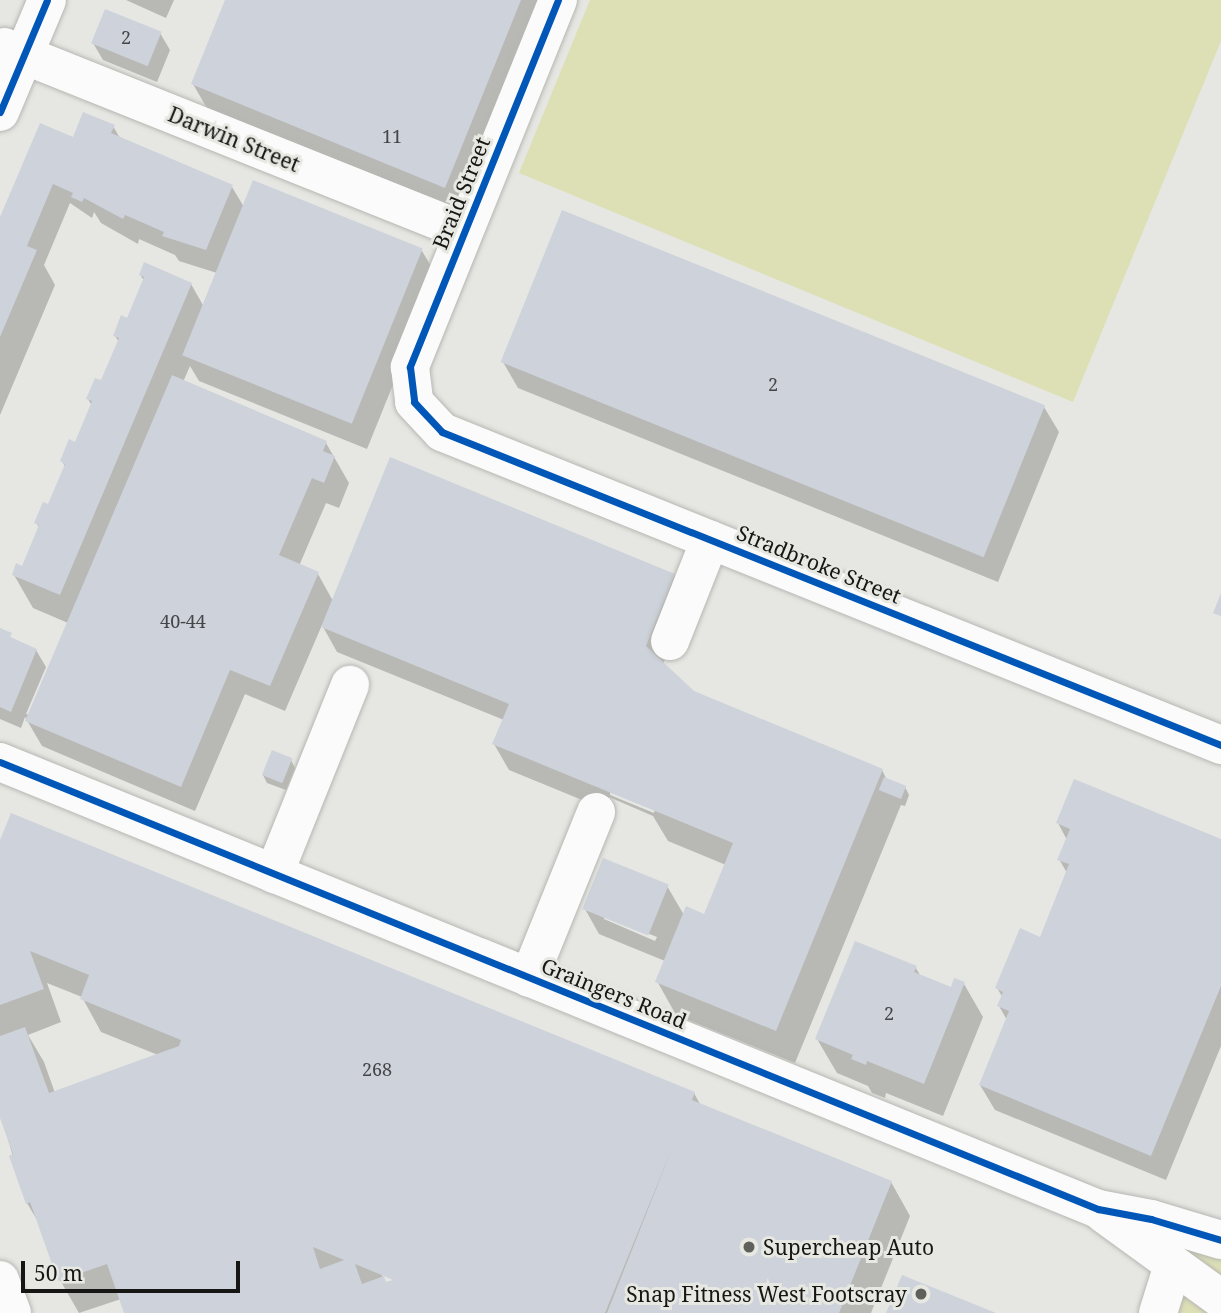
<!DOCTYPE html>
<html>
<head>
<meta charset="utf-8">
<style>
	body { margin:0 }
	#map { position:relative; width:1221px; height:1313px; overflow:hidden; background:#e6e7e2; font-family:"Noto Serif",serif }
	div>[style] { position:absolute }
	.green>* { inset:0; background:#dde0b5 }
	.shadow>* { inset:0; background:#0003 }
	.building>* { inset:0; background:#cdd2db; transform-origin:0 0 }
	.roads { filter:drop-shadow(0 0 2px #b6b7b3) drop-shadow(0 0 2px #b6b7b3) }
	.minor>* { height:38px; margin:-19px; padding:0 19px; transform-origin:19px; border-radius:19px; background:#fbfbfb }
	.cycleway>* { height:7px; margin:-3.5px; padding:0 3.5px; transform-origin:3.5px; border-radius:3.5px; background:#0057b8 }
	.dots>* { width:19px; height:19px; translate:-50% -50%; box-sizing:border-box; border:4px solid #e7e8e1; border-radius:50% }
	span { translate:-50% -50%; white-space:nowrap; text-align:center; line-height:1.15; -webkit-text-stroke:6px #e7e8e1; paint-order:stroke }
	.number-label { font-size:18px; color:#444546 }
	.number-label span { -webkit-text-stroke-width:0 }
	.street-label { font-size:21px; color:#161614 }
	.poi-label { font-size:21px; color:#161614 }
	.left { translate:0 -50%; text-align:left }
	.right { translate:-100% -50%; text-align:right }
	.scale { position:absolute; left:21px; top:1261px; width:219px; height:32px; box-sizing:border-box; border:4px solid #161614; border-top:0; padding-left:9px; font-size:21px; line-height:24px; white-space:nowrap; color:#161614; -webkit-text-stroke:5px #e7e8e1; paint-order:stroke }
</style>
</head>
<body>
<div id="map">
	<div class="green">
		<div style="clip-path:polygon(590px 0,1221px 0,1221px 41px,1073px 402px,519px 173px)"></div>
		<div style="clip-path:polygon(1159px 1233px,1221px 1253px,1221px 1284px)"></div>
		<div style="clip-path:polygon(1186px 1291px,1219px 1313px,1176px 1313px)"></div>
	</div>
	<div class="shadow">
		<div style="clip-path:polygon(126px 0,174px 0,166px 18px)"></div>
		<div style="clip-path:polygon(227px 0,546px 0,460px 212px,208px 110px,193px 84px)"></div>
		<div style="clip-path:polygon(160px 33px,170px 50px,157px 82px,103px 60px,93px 43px)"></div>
		<div style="clip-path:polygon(evenodd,113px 126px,121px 140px,232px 187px,244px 207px,422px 251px,437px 276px,367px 449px,199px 381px,190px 366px,183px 382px,326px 443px,349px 483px,339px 508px,326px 503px,299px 566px,318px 574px,333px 601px,674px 575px,689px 601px,663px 664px,693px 693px,882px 770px,887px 780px,905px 787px,909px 795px,905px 806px,901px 805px,795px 1063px,676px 1015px,657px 981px,665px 961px,599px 934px,585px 909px,667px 886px,684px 915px,705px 916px,726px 865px,668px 841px,653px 816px,609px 797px,604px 809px,509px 770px,494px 744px,504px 720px,337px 652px,322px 625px,285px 711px,245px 694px,195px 811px,42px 746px,25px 717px,21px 728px,0 719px,0 632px,36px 650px,46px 667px,26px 714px,30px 715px,68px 623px,33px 608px,14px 575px,23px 568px,40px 529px,36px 522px,49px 507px,66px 468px,62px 461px,76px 444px,92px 406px,88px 399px,102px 382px,119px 342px,115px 336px,128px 320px,144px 281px,140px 274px,191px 284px,204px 307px,217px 273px,179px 261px,175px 255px,139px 239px,138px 244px,101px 223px,94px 212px,92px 218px,70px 203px,44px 265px,55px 285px,0 415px,0 221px,74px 139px,113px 126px,610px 791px,655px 809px,654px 813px,610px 795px,610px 791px,113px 126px,604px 916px,657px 937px,655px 941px,604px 919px,604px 916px)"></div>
		<div style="clip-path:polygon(503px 362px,1044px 407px,1059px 432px,998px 582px,518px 388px)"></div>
		<div style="clip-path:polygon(291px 760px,295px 768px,286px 790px,267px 783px,263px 775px)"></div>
		<div style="clip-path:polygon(1058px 823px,1221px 841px,1221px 1046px,1166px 1180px,995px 1110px,980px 1085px,1007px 1020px,999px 1006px,1003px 998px,997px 988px,1040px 939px,1067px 873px,1059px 859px,1067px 840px)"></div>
		<div style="clip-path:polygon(evenodd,0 845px,694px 1093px,701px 1106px,891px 1182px,910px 1216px,871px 1313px,126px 1313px,121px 1299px,79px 1313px,60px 1280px,40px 1225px,27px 1203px,0 1113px,0 845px,47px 983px,82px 997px,101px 1032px,158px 1055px,55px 1093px,44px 1062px,28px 1035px,61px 1022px,47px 983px,0 845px,381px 1273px,398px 1280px,386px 1284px,381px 1273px)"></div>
		<div style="clip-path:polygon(916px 968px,921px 977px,952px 989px,964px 984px,983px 1017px,943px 1116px,886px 1093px,885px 1098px,872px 1093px,868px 1086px,837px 1073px,817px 1039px)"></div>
	</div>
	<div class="building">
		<div style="clip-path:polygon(225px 0,521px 0,445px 188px,191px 84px)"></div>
		<div style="left:105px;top:9px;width:61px;height:37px;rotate:22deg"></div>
		<div style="clip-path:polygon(83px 112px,115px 125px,111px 133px,233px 185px,206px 250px,162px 236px,164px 232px,125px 215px,123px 219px,84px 198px,82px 202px,71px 197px,73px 193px,53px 184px,27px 246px,37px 250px,0 337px,0 217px,40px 123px,73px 137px)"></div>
		<div style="left:253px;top:180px;width:183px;height:189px;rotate:22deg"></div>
		<div style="left:562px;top:210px;width:521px;height:164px;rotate:22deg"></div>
		<div style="clip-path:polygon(144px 262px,192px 283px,60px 595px,12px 575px,16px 563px,22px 566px,39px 525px,34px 523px,43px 502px,48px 504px,65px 464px,60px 461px,69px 439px,75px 442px,92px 401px,86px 399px,95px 378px,101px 380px,119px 338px,113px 336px,121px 315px,127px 318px,144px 277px,139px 275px)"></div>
		<div style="clip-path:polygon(172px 375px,327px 441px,323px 451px,335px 456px,324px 483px,312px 478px,279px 555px,319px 572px,270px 686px,230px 670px,181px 787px,25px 721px)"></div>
		<div style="clip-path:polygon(390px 457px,675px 574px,646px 646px,694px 691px,883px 769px,776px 1031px,655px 982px,686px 906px,704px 914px,733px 843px,492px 744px,509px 704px,321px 627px)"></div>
		<div style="clip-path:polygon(1221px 593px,1221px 616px,1213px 613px)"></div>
		<div style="clip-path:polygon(0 628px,12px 633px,10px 637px,37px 649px,11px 712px,0 707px)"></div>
		<div style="left:272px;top:750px;width:22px;height:27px;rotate:22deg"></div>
		<div style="left:884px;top:777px;width:24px;height:14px;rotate:22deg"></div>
		<div style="clip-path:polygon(1074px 779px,1221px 839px,1221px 986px,1151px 1156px,979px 1085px,1009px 1011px,997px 1006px,1003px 992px,995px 988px,1020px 928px,1040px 937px,1069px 864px,1057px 860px,1070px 829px,1056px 823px)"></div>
		<div style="clip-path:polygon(evenodd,11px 813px,695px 1092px,692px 1100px,892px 1181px,839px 1313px,607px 1313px,673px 1146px,605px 1313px,124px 1313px,107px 1264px,58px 1281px,30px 1202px,26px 1204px,9px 1156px,13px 1154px,0 1118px,0 1036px,25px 1027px,49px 1093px,179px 1046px,181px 1040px,80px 999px,89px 975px,30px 951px,44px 989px,0 1005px,0 840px,11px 813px,313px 1247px,344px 1260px,320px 1269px,313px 1247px,11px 813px,355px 1264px,384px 1276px,393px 1280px,386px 1282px,384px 1276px,362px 1284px,355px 1264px)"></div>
		<div style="left:603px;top:858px;width:71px;height:55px;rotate:22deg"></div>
		<div style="clip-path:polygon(855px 941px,917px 966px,914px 972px,951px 987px,954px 978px,965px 982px,924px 1084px,867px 1061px,866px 1065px,851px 1059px,853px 1055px,815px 1039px)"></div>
		<div style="clip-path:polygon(902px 1275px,996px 1313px,886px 1313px)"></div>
	</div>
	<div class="roads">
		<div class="minor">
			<div style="left:558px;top:0;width:396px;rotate:112deg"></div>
			<div style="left:410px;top:367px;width:35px;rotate:83deg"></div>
			<div style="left:414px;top:402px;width:41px;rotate:47deg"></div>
			<div style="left:442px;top:432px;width:840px;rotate:21.89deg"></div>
			<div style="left:4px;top:47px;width:495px;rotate:21.8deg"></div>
			<div style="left:0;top:112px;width:121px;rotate:-67.2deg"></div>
			<div style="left:670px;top:641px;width:109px;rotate:-68.4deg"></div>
			<div style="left:0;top:762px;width:1186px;rotate:22.15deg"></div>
			<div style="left:1098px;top:1209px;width:54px;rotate:10.7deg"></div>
			<div style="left:1151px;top:1219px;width:73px;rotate:16.7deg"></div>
			<div style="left:274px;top:874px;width:204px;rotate:-68.1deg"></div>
			<div style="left:529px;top:978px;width:179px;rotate:-68deg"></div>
			<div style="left:1104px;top:1214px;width:145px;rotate:36deg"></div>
			<div style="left:0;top:1280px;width:35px;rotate:70deg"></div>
			<div style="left:1158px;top:1313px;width:50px;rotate:-72.6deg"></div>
		</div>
	</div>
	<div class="cycleway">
		<div style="left:558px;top:0;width:396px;rotate:112deg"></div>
		<div style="left:410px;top:367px;width:35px;rotate:83deg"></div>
		<div style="left:414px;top:402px;width:41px;rotate:47deg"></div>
		<div style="left:442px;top:432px;width:840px;rotate:21.89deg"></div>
		<div style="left:0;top:112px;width:121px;rotate:-67.2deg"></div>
		<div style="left:0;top:762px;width:1186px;rotate:22.15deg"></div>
		<div style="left:1098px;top:1209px;width:54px;rotate:10.7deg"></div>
		<div style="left:1151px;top:1219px;width:73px;rotate:16.7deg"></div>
	</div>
	<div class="dots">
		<div style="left:749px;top:1247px;background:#5f5f5c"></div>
		<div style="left:921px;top:1294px;background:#5f5f5c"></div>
	</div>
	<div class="number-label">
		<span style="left:126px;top:37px">2</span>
		<span style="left:392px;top:136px">11</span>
		<span style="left:773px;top:384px">2</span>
		<span style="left:183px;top:621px">40-44</span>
		<span style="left:889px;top:1013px">2</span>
		<span style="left:377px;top:1069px">268</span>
	</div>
	<div class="street-label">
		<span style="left:234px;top:139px;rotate:22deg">Darwin Street</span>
		<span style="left:461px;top:193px;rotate:-68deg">Braid Street</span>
		<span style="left:819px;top:564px;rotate:22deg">Stradbroke Street</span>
		<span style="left:614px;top:993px;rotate:22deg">Graingers Road</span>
	</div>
	<div class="poi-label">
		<span class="left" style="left:763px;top:1247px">Supercheap Auto</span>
		<span class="right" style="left:907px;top:1294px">Snap Fitness West Footscray</span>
	</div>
	<div class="scale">50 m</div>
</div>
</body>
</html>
